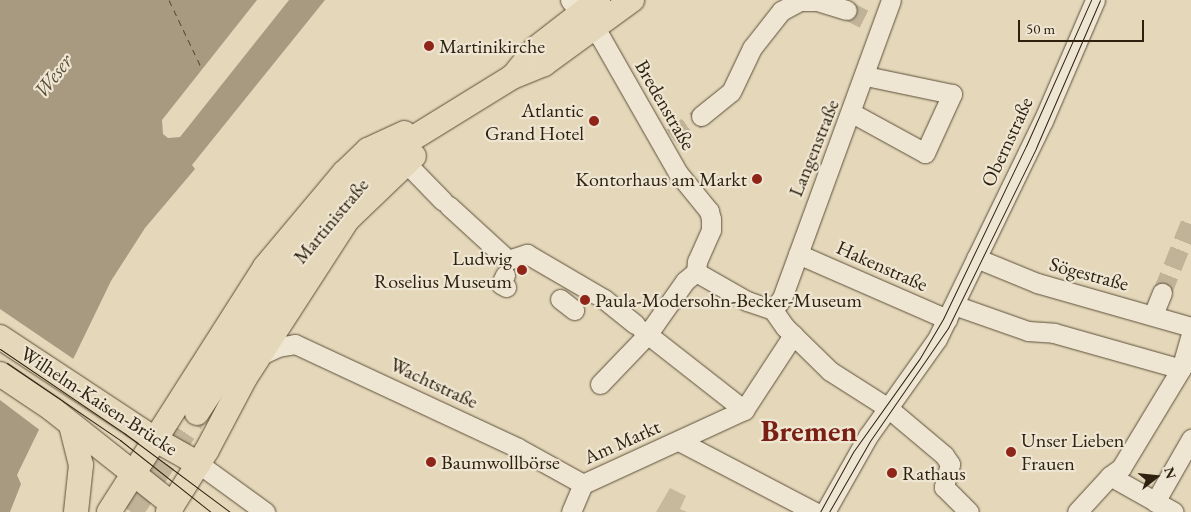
<!DOCTYPE html>
<html>
<head>
<meta charset="utf-8">
<style>
	body { margin:0 }
	#map { position:relative; width:1191px; height:512px; overflow:hidden; background:#e5d8ba; font-family:"EB Garamond",serif }
	div>[style] { position:absolute }
	.green>* { inset:0; background:#c6b99d }
	.water>* { inset:0; background:#a79a80 }
	.pier>* { inset:0; background:#e5d8ba }
	.ferry>* { height:1px; margin-top:-0.5px; transform-origin:0; background:repeating-linear-gradient(90deg,#584b37 0 6px,transparent 0 11px) }
	.minor-tunnel>* { height:19px; margin-top:-9.5px; transform-origin:0; background:repeating-linear-gradient(90deg,#c0b398 0 19px,transparent 0 28px) }
	.major-tunnel>* { height:24px; margin-top:-12px; transform-origin:0; background:repeating-linear-gradient(90deg,#c0b398 0 24px,transparent 0 36px) }
	.roads { filter:drop-shadow(0 0 1px #5c4f3a) drop-shadow(0 0 1px #5c4f3a) }
	.minor>* { height:19px; margin:-9.5px; padding:0 9.5px; transform-origin:9.5px; border-radius:9.5px; background:#eee6d2 }
	.major>* { height:24px; margin:-12px; padding:0 12px; transform-origin:12px; border-radius:12px; background:#e5d8ba }
	.tram>* { height:1px; margin:-0.5px; padding:0 0.5px; transform-origin:0.5px; border-radius:0.5px; background:#2e2110 }
	.dots>* { width:14px; height:14px; translate:-50% -50%; box-sizing:border-box; border:2px solid #eee6d2; border-radius:50% }
	span { translate:-50% -50%; white-space:nowrap; text-align:center; line-height:1.15; -webkit-text-stroke:4.5px #eee6d2; paint-order:stroke }
	.poi-label { font-size:20px; color:#2e2110 }
	.left { translate:0 -50%; text-align:left }
	.right { translate:-100% -50%; text-align:right }
	.street-label { font-size:20px; color:#2e2110 }
	.water-label { font-size:21px; color:#584b37; font-style:italic }
	.town-label { font-size:30px; color:#7a1f14; font-weight:700 }
	.north { position:absolute; left:1131px; top:452px; width:50px; height:50px; -webkit-text-stroke:4px #eee6d2; paint-order:stroke; rotate:74deg; font-size:14px; font-weight:700; line-height:20px; text-align:center; color:#2e2110 }
	.north::after { content:''; display:block; margin:auto; width:18px; height:22px; background:#2e2110; clip-path:polygon(50% 0,100% 100%,50% 72%,0 100%) }
	.scale { position:absolute; left:1018px; top:20px; width:126px; height:22px; box-sizing:border-box; border:2px solid #2e2110; border-top:0; padding-left:6px; font-size:15px; line-height:18px; white-space:nowrap; color:#2e2110; -webkit-text-stroke:4px #eee6d2; paint-order:stroke }
</style>
</head>
<body>
<div id="map">
	<div class="green">
		<div style="clip-path:polygon(670px 488px,686px 496px,680px 509px,687px 512px,656px 512px)"></div>
	</div>
	<div class="water">
		<div style="clip-path:polygon(0 0,325px 0,192px 165px,195px 169px,145px 228px,111px 281px,17px 475px,21px 484px,10px 512px,0 512px)"></div>
	</div>
	<div class="pier">
		<div style="clip-path:polygon(257px 0,289px 0,180px 137px,168px 138px,163px 134px,162px 120px)"></div>
		<div style="clip-path:polygon(0 309px,75px 360px,41px 431px,0 400px)"></div>
	</div>
	<div class="ferry">
		<div style="left:169px;top:0;width:76px;rotate:64.4deg"></div>
	</div>
	<div class="minor-tunnel">
		<div style="left:847px;top:10px;width:27px;rotate:27deg"></div>
		<div style="left:672px;top:137px;width:36px;rotate:-36deg"></div>
		<div style="left:1162px;top:293px;width:78px;rotate:-68.1deg"></div>
	</div>
	<div class="major-tunnel">
		<div style="left:131px;top:512px;width:119px;rotate:-56.3deg"></div>
	</div>
	<div class="roads">
		<div class="minor">
			<div style="left:570px;top:0;width:49px;rotate:50.8deg"></div>
			<div style="left:601px;top:38px;width:155px;rotate:60.3deg"></div>
			<div style="left:678px;top:173px;width:49px;rotate:50.8deg"></div>
			<div style="left:709px;top:211px;width:8px;rotate:76deg"></div>
			<div style="left:711px;top:219px;width:11px;rotate:90deg"></div>
			<div style="left:711px;top:230px;width:34px;rotate:114deg"></div>
			<div style="left:697px;top:261px;width:11px;rotate:95deg"></div>
			<div style="left:696px;top:272px;width:14px;rotate:141deg"></div>
			<div style="left:685px;top:281px;width:66px;rotate:125.1deg"></div>
			<div style="left:647px;top:335px;width:68px;rotate:133.8deg"></div>
			<div style="left:852px;top:113px;width:83px;rotate:28.7deg"></div>
			<div style="left:925px;top:153px;width:65px;rotate:-65.4deg"></div>
			<div style="left:952px;top:94px;width:88px;rotate:-168.2deg"></div>
			<div style="left:701px;top:116px;width:38px;rotate:-39deg"></div>
			<div style="left:731px;top:92px;width:49px;rotate:-64.5deg"></div>
			<div style="left:752px;top:48px;width:47px;rotate:-51.9deg"></div>
			<div style="left:781px;top:11px;width:21px;rotate:-28deg"></div>
			<div style="left:800px;top:1px;width:17px"></div>
			<div style="left:817px;top:1px;width:31px;rotate:17deg"></div>
			<div style="left:406px;top:163px;width:53px;rotate:45.8deg"></div>
			<div style="left:449px;top:206px;width:80px;rotate:42.5deg"></div>
			<div style="left:508px;top:260px;width:20px;rotate:-18deg"></div>
			<div style="left:527px;top:254px;width:89px;rotate:30.3deg"></div>
			<div style="left:604px;top:299px;width:40px;rotate:39deg"></div>
			<div style="left:798px;top:254px;width:163px;rotate:23.6deg"></div>
			<div style="left:976px;top:258px;width:66px;rotate:22.3deg"></div>
			<div style="left:1037px;top:283px;width:160px;rotate:15.9deg"></div>
			<div style="left:696px;top:272px;width:59px;rotate:29.6deg"></div>
			<div style="left:747px;top:301px;width:28px;rotate:19deg"></div>
			<div style="left:505px;top:275px;width:10px;rotate:114deg"></div>
			<div style="left:501px;top:284px;width:6px;rotate:31deg"></div>
			<div style="left:560px;top:299px;width:18px;rotate:38deg"></div>
			<div style="left:954px;top:305px;width:78px;rotate:19.4deg"></div>
			<div style="left:1028px;top:331px;width:26px;rotate:4deg"></div>
			<div style="left:1054px;top:333px;width:132px;rotate:15.8deg"></div>
			<div style="left:1181px;top:369px;width:37px;rotate:-74deg"></div>
			<div style="left:773px;top:310px;width:15px;rotate:-53deg"></div>
			<div style="left:782px;top:298px;width:317px;rotate:-69.9deg"></div>
			<div style="left:773px;top:310px;width:21px;rotate:55deg"></div>
			<div style="left:785px;top:327px;width:63px;rotate:44.4deg"></div>
			<div style="left:830px;top:371px;width:69px;rotate:32.5deg"></div>
			<div style="left:888px;top:408px;width:73px;rotate:40deg"></div>
			<div style="left:944px;top:455px;width:11px;rotate:56deg"></div>
			<div style="left:950px;top:464px;width:24px;rotate:105deg"></div>
			<div style="left:944px;top:487px;width:35px;rotate:45deg"></div>
			<div style="left:1153px;top:315px;width:24px;rotate:-68deg"></div>
			<div style="left:642px;top:330px;width:130px;rotate:38.1deg"></div>
			<div style="left:261px;top:355px;width:19px;rotate:-25deg"></div>
			<div style="left:278px;top:347px;width:17px;rotate:-10deg"></div>
			<div style="left:295px;top:344px;width:246px;rotate:25deg"></div>
			<div style="left:518px;top:448px;width:74px;rotate:29deg"></div>
			<div style="left:679px;top:441px;width:153px;rotate:27.6deg"></div>
			<div style="left:199px;top:464px;width:82px;rotate:36deg"></div>
			<div style="left:1110px;top:476px;width:73px;rotate:29.4deg"></div>
			<div style="left:583px;top:484px;width:177px;rotate:-24.7deg"></div>
			<div style="left:744px;top:410px;width:90px;rotate:-56.8deg"></div>
			<div style="left:1155px;top:502px;width:73px;rotate:-60.3deg"></div>
			<div style="left:571px;top:512px;width:30px;rotate:-67deg"></div>
			<div style="left:825px;top:512px;width:87px;rotate:-60.5deg"></div>
			<div style="left:868px;top:436px;width:119px;rotate:-54.6deg"></div>
			<div style="left:937px;top:339px;width:242px;rotate:-64.1deg"></div>
			<div style="left:1043px;top:121px;width:132px;rotate:-66.7deg"></div>
			<div style="left:1077px;top:512px;width:49px;rotate:-47.5deg"></div>
			<div style="left:1110px;top:476px;width:14px;rotate:-36deg"></div>
			<div style="left:1121px;top:468px;width:116px;rotate:-58.8deg"></div>
		</div>
		<div class="major">
			<div style="left:515px;top:74px;width:32px;rotate:-51deg"></div>
			<div style="left:535px;top:49px;width:80px;rotate:-37.9deg"></div>
			<div style="left:0;top:337px;width:187px;rotate:33.4deg"></div>
			<div style="left:156px;top:440px;width:49px;rotate:29.2deg"></div>
			<div style="left:0;top:374px;width:63px;rotate:33.9deg"></div>
			<div style="left:52px;top:409px;width:154px;rotate:38.4deg"></div>
			<div style="left:197px;top:413px;width:170px;rotate:-56.8deg"></div>
			<div style="left:290px;top:271px;width:92px;rotate:-52.5deg"></div>
			<div style="left:346px;top:198px;width:43px;rotate:-45.9deg"></div>
			<div style="left:376px;top:167px;width:34px;rotate:-40deg"></div>
			<div style="left:402px;top:145px;width:129px;rotate:-31.7deg"></div>
			<div style="left:512px;top:77px;width:35px;rotate:-22deg"></div>
			<div style="left:544px;top:64px;width:109px;rotate:-36deg"></div>
			<div style="left:71px;top:425px;width:41px;rotate:76deg"></div>
			<div style="left:81px;top:465px;width:47px;rotate:96.1deg"></div>
			<div style="left:109px;top:512px;width:290px;rotate:-57.5deg"></div>
			<div style="left:265px;top:267px;width:123px;rotate:-50deg"></div>
			<div style="left:344px;top:173px;width:33px;rotate:-44deg"></div>
			<div style="left:368px;top:150px;width:40px;rotate:-25deg"></div>
			<div style="left:168px;top:512px;width:73px;rotate:-57.8deg"></div>
			<div style="left:207px;top:450px;width:81px;rotate:-62.2deg"></div>
			<div style="left:245px;top:378px;width:189px;rotate:-57.1deg"></div>
			<div style="left:348px;top:219px;width:91px;rotate:-43.7deg"></div>
		</div>
	</div>
	<div class="tram">
		<div style="left:0;top:349px;width:150px;rotate:34.1deg"></div>
		<div style="left:124px;top:433px;width:132px;rotate:36.7deg"></div>
		<div style="left:7px;top:363px;width:137px;rotate:34.3deg"></div>
		<div style="left:120px;top:440px;width:116px;rotate:38.4deg"></div>
		<div style="left:820px;top:512px;width:68px;rotate:-61.2deg"></div>
		<div style="left:853px;top:452px;width:115px;rotate:-54.5deg"></div>
		<div style="left:920px;top:358px;width:45px;rotate:-59.5deg"></div>
		<div style="left:943px;top:319px;width:192px;rotate:-64.4deg"></div>
		<div style="left:1026px;top:146px;width:160px;rotate:-66deg"></div>
		<div style="left:829px;top:512px;width:82px;rotate:-60deg"></div>
		<div style="left:870px;top:441px;width:137px;rotate:-55.4deg"></div>
		<div style="left:948px;top:328px;width:200px;rotate:-63.9deg"></div>
		<div style="left:1036px;top:148px;width:161px;rotate:-66.6deg"></div>
	</div>
	<div class="dots">
		<div style="left:429px;top:46px;background:#8f2418"></div>
		<div style="left:594px;top:121px;background:#8f2418"></div>
		<div style="left:757px;top:179px;background:#8f2418"></div>
		<div style="left:522px;top:270px;background:#8f2418"></div>
		<div style="left:585px;top:300px;background:#8f2418"></div>
		<div style="left:1011px;top:452px;background:#8f2418"></div>
		<div style="left:431px;top:462px;background:#8f2418"></div>
		<div style="left:892px;top:473px;background:#8f2418"></div>
	</div>
	<div class="poi-label">
		<span class="left" style="left:439px;top:46px">Martinikirche</span>
		<span class="right" style="left:584px;top:122px">Atlantic<br>Grand Hotel</span>
		<span class="right" style="left:747px;top:179px">Kontorhaus am Markt</span>
		<span class="right" style="left:512px;top:270px">Ludwig<br>Roselius Museum</span>
		<span class="left" style="left:595px;top:300px">Paula-Modersohn-Becker-Museum</span>
		<span class="left" style="left:1021px;top:452px">Unser Lieben<br>Frauen</span>
		<span class="left" style="left:441px;top:462px">Baumwollbörse</span>
		<span class="left" style="left:902px;top:473px">Rathaus</span>
	</div>
	<div class="street-label">
		<span style="left:665px;top:105px;rotate:60deg">Bredenstraße</span>
		<span style="left:1007px;top:142px;rotate:-65deg">Obernstraße</span>
		<span style="left:814px;top:148px;rotate:-68deg">Langenstraße</span>
		<span style="left:331px;top:221px;rotate:-50deg">Martinistraße</span>
		<span style="left:882px;top:266px;rotate:24deg">Hakenstraße</span>
		<span style="left:1089px;top:274px;rotate:15deg">Sögestraße</span>
		<span style="left:434px;top:383px;rotate:25deg">Wachtstraße</span>
		<span style="left:99px;top:401px;rotate:33deg">Wilhelm-Kaisen-Brücke</span>
		<span style="left:622px;top:442px;rotate:-24deg">Am Markt</span>
	</div>
	<div class="water-label">
		<span style="left:53px;top:76px;rotate:-52deg">Weser</span>
	</div>
	<div class="town-label">
		<span style="left:809px;top:431px">Bremen</span>
	</div>
	<div class="north">N</div>
	<div class="scale">50 m</div>
</div>
</body>
</html>
